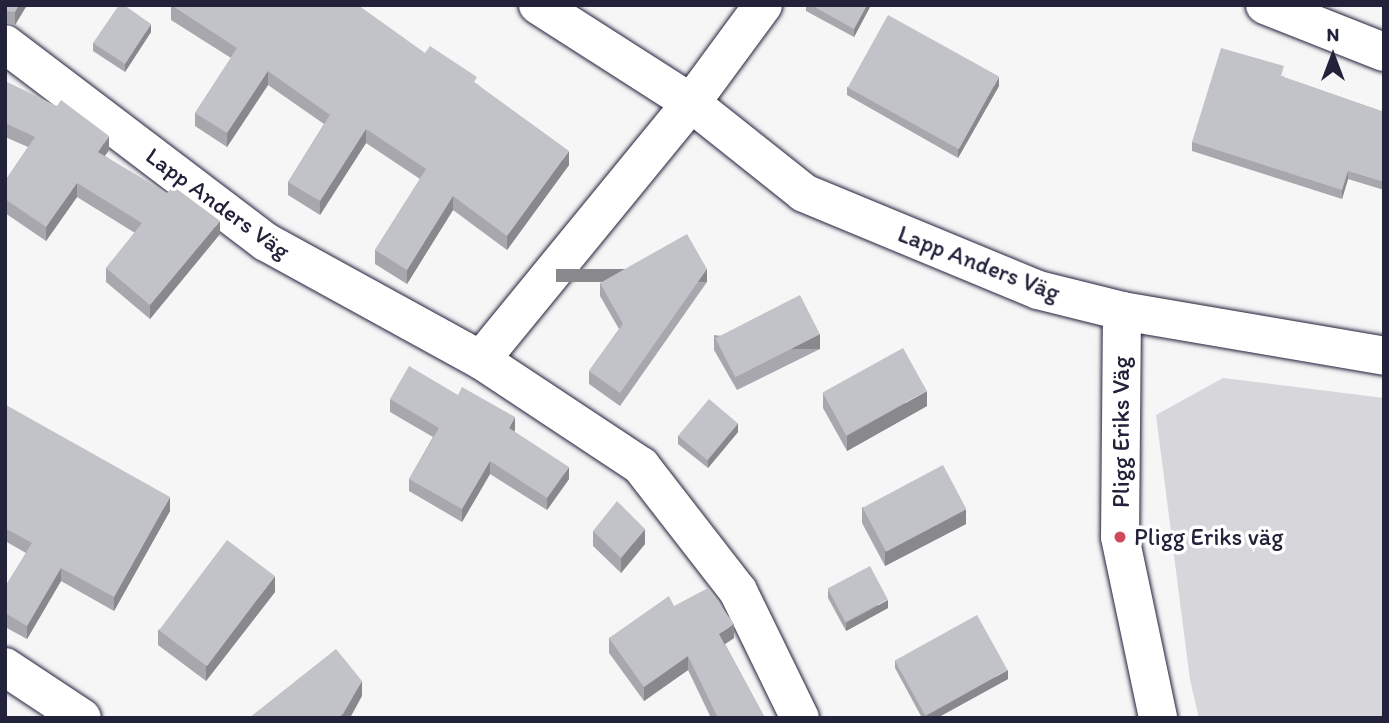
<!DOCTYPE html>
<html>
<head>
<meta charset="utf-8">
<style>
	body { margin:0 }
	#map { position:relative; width:1389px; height:723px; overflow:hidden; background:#f6f6f7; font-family:Itim,sans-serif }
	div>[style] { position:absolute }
	.green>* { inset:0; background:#d7d7db }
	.roads { filter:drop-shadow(0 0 2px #22223b) drop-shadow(0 0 2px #22223b) }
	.street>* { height:38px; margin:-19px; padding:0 19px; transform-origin:19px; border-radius:19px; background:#fff }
	.wall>* { inset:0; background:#a7a7ad }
	.shaded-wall>* { inset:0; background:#88888d; transform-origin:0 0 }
	.building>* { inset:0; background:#c2c2c9; transform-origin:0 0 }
	.dots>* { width:19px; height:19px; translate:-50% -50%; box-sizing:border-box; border:4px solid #fff; border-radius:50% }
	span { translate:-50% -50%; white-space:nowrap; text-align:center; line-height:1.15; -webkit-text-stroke:7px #fff; paint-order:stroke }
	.street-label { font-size:24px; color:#22223b }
	.poi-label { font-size:24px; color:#22223b }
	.left { translate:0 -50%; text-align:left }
	.frame { position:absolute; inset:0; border:7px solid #22223b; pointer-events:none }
	.north { position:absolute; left:1298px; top:21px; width:70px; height:70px; -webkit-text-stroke:5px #fff; paint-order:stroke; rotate:0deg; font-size:19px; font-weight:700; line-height:28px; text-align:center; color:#22223b }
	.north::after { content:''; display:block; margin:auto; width:24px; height:32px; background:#22223b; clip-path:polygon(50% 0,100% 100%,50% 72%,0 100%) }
</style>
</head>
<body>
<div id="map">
	<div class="green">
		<div style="clip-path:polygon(1223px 378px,1384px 398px,1384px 718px,1199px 718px,1190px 680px,1156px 415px)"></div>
	</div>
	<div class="roads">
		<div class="street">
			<div style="left:538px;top:5px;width:182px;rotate:32.6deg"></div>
			<div style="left:691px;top:103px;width:144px;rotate:38.5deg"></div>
			<div style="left:804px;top:193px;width:253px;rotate:22.5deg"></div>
			<div style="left:1038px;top:290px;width:87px;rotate:14deg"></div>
			<div style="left:1122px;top:311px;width:266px;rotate:9.7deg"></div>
			<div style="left:763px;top:5px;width:122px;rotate:126.3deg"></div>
			<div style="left:691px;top:103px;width:332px;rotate:129.3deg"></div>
			<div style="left:481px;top:360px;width:192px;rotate:33.5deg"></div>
			<div style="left:641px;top:466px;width:158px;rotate:52.2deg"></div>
			<div style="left:738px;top:591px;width:141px;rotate:64deg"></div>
			<div style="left:1265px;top:5px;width:128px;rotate:21.6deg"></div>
			<div style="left:5px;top:44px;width:328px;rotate:37.2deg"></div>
			<div style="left:266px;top:242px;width:245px;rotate:28.8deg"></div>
			<div style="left:1122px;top:311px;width:226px;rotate:90.5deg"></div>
			<div style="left:1120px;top:537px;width:185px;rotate:78.1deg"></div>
			<div style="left:5px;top:667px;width:92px;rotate:33.5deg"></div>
		</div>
	</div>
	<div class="wall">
		<div style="clip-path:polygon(5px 5px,27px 5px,15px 25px,5px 24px)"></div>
		<div style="clip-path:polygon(806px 5px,871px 5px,854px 37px,806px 11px)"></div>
		<div style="clip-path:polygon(171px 6px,425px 53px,477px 84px,569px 165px,507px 250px,453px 210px,407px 284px,375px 264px,375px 250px,420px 179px,366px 143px,320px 215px,288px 195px,288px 182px,324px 124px,268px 85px,227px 147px,195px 126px,195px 113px,231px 58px,171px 20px)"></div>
		<div style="clip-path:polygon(151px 32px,125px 72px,93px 51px,93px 43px)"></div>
		<div style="clip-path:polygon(1284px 75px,1283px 77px,1384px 112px,1384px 190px,1348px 179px,1342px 199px,1192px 151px,1192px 142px)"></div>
		<div style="clip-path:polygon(5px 81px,109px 150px,105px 156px,220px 234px,150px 319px,106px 282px,106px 268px,135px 233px,77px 197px,46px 241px,5px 213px,5px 181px,28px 147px,5px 137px)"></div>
		<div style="clip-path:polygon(999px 86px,958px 158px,847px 95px,847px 87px)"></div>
		<div style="clip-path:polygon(707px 282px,620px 406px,589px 384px,589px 371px,619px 329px,600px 296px,600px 283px)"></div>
		<div style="clip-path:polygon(714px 335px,820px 349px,737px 390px,714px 350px)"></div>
		<div style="clip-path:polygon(823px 393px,927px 406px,847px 451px,823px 408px)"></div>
		<div style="clip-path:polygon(390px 399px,515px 430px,514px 431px,569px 479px,547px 510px,490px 474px,462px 522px,409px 491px,409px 479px,433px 437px,390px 412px)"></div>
		<div style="clip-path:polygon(5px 406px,170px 511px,114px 611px,61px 581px,27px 639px,5px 627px,5px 587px,26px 553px,5px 541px)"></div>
		<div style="clip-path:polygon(738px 432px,708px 468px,678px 444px,678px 436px)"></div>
		<div style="clip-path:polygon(862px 507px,966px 524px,885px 566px,862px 523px)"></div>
		<div style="clip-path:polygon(593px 531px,645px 544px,621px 573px,593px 546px)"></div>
		<div style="clip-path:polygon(828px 590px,888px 608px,846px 631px,828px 598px)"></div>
		<div style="clip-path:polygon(275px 592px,206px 681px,158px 645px,158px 630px)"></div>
		<div style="clip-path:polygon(674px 606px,734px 638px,725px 644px,765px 718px,711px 718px,688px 670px,644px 701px,609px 653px,609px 638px)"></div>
		<div style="clip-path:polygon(895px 660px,1008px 679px,937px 718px,922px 718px,895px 668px)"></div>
	</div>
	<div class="shaded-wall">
		<div style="clip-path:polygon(19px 5px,27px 5px,15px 25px,15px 12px)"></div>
		<div style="clip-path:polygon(867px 5px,871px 5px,854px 37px,854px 29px)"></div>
		<div style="clip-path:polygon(151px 24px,151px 32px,125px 72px,125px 64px)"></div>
		<div style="clip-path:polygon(268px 71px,268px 85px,227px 147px,227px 133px)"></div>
		<div style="clip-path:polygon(999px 77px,999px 86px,958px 158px,958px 150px)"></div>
		<div style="clip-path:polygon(366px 129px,366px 143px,320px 215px,320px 201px)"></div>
		<div style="clip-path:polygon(109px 136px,109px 150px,98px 165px,98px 152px)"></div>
		<div style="clip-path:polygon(569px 151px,569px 165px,507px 250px,507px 236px)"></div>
		<div style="clip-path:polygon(1348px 171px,1348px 179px,1342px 199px,1342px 190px)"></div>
		<div style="clip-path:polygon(77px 183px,77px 197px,46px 241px,46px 227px)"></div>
		<div style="clip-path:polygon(453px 196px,453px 210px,407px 284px,407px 270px)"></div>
		<div style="clip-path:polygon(220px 221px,220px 234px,150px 319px,150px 305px)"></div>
		<div style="left:707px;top:269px;width:13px;height:151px;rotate:90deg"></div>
		<div style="left:820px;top:334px;width:15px;height:93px;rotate:90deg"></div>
		<div style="clip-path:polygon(927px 391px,927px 406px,847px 451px,847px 436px)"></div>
		<div style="clip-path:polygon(515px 417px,515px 430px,509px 441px,509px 428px)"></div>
		<div style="clip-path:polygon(738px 423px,738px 432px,708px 468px,708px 460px)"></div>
		<div style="clip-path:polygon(490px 461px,490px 474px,462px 522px,462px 509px)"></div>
		<div style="clip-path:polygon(569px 467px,569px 479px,547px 510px,547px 498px)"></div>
		<div style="clip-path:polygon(170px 497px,170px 511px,114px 611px,114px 597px)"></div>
		<div style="clip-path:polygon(966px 509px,966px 524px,885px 566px,885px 551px)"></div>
		<div style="clip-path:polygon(645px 529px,645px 544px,621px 573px,621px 558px)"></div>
		<div style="clip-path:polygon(61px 568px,61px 581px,27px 639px,27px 626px)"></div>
		<div style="clip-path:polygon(275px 576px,275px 592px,206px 681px,206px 666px)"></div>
		<div style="clip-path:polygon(888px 600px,888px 608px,846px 631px,846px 623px)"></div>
		<div style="clip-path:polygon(734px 624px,734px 638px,719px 648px,719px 634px)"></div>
		<div style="clip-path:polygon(688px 656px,688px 670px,644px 701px,644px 687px)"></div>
		<div style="clip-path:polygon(1008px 670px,1008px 679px,937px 718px,926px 718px,926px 716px)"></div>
		<div style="clip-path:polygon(362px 681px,362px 696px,350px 718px,338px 718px)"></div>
	</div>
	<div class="building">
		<div style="clip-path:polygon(5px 5px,19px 5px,15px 12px,5px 11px)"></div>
		<div style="clip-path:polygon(119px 5px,124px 5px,151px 24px,125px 64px,93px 43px)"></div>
		<div style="clip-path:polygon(171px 5px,358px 5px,425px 53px,430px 46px,477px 77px,474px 82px,569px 151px,507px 236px,453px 196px,407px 270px,375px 250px,426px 169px,366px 129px,320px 201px,288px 182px,330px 115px,268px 71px,227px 133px,195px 113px,237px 48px)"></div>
		<div style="clip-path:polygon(811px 5px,867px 5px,854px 29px)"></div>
		<div style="left:888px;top:15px;width:127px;height:83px;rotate:29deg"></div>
		<div style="clip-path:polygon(1221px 48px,1284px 66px,1281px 76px,1384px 112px,1384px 182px,1348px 171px,1342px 190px,1192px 142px)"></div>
		<div style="clip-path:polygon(5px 81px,57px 106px,61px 100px,109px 136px,98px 152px,167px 193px,173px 186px,220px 221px,150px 305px,106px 268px,142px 223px,77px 183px,46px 227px,5px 199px,5px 181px,35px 137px,5px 123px)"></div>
		<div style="clip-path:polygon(687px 234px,707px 269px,620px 393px,589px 371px,623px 324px,600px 283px)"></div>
		<div style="left:800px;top:295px;width:44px;height:95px;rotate:63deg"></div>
		<div style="left:903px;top:348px;width:49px;height:92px;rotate:61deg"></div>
		<div style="clip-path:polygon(409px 366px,458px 395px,462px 387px,515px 417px,509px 428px,569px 467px,547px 498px,490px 461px,462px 509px,409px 479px,439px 428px,390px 399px)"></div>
		<div style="left:709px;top:399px;width:38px;height:48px;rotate:40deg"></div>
		<div style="clip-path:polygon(6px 405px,170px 497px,114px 597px,61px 568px,27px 626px,5px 613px,5px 587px,32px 543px,5px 528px,5px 406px)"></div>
		<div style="left:943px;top:465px;width:50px;height:91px;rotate:62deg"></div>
		<div style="clip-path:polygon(617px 501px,645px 529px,621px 558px,593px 531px)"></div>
		<div style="left:227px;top:540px;width:60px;height:113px;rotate:37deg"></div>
		<div style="left:870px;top:566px;width:38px;height:48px;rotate:62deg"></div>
		<div style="clip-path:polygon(708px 588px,734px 624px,719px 634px,765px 718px,718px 718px,688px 656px,644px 687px,609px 638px,669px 596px,674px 606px)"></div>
		<div style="left:977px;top:615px;width:63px;height:94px;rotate:61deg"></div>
		<div style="clip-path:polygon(336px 649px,362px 681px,343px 714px,338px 718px,249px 718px)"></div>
	</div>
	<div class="dots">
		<div style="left:1120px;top:537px;background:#d1495b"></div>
	</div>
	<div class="street-label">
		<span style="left:218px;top:203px;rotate:36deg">Lapp Anders Väg</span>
		<span style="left:979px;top:263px;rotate:21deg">Lapp Anders Väg</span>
		<span style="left:1121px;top:432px;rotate:-90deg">Pligg Eriks Väg</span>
	</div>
	<div class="poi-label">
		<span class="left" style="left:1134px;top:537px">Pligg Eriks väg</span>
	</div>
	<div class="frame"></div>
	<div class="north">N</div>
</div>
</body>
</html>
